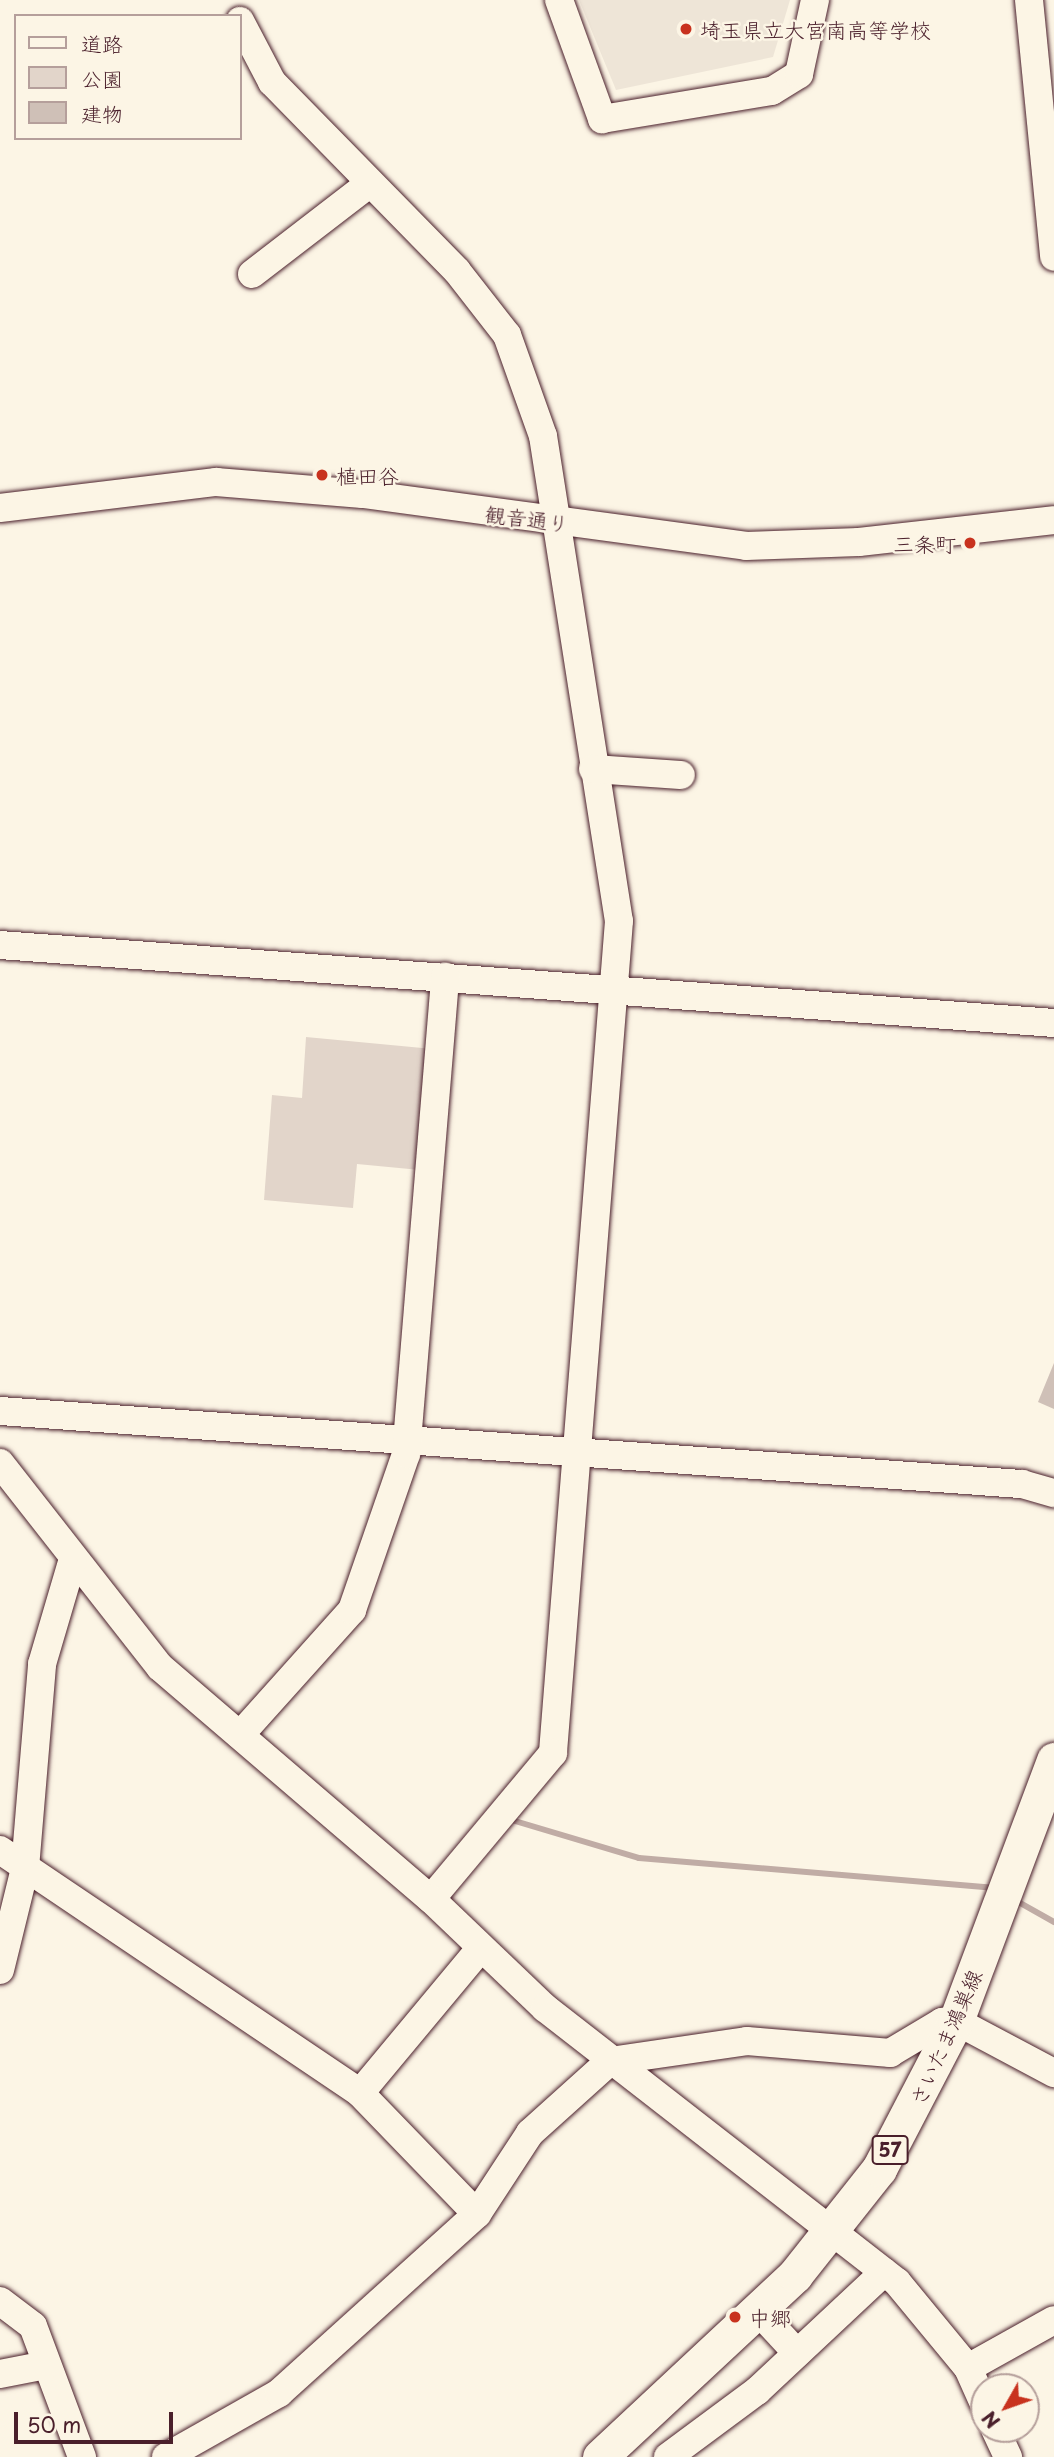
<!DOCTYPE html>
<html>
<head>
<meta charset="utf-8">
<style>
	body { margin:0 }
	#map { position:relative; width:1054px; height:2457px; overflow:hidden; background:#fcf5e5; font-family:"Playpen Sans","Klee One",sans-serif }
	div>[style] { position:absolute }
	.built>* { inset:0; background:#eee5d7 }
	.green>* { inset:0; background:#e2d5ca }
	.stream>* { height:6px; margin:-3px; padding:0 3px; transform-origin:3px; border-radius:3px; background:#c0aca5 }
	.building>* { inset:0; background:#cfc0b7 }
	.roads { filter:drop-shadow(0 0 2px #4a1f2b) drop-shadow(0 0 2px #4a1f2b) }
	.minor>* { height:28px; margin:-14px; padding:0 14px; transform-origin:14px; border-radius:14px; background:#fcf5e5 }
	.major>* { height:35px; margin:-17.5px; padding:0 17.5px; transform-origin:17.5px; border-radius:17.5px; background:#fcf5e5 }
	.dots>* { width:19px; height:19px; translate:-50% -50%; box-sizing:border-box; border:4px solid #fcf5e5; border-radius:50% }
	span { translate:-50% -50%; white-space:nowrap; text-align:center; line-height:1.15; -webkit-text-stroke:5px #fcf5e5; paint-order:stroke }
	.shield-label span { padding:2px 5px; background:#fcf5e5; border:2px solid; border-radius:5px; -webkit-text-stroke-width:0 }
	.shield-label { font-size:19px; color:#4a1f2b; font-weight:700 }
	.poi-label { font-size:21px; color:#4a1f2b }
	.left { translate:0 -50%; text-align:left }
	.right { translate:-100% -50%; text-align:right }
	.street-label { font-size:21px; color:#4a1f2b }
	.legend { position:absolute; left:14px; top:14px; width:228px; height:126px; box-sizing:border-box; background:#fcf5e5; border:2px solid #b59f9b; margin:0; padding:9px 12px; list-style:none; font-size:21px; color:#4a1f2b }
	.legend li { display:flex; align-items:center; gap:14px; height:35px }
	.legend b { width:35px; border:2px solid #b59f9b }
	.north { position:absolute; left:970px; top:2373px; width:70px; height:70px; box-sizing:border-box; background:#fcf5e5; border:2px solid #b59f9b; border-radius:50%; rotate:230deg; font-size:19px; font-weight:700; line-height:28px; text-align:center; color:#4a1f2b }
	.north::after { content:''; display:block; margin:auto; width:24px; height:32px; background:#c8321e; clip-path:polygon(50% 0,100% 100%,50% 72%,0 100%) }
	.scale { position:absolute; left:14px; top:2412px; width:159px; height:32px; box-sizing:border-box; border:4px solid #4a1f2b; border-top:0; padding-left:9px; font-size:21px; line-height:24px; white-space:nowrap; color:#4a1f2b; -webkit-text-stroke:5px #fcf5e5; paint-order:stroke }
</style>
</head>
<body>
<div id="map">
	<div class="built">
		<div style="clip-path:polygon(579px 0,790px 0,773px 57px,616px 90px)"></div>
	</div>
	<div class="green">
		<div style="clip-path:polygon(306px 1037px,433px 1049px,420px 1170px,357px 1164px,353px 1208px,264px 1200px,272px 1095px,302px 1098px)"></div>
	</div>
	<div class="stream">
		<div style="left:515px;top:1821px;width:129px;rotate:16.6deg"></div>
		<div style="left:639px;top:1858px;width:355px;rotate:4.8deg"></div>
		<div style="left:1015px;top:1900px;width:45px;rotate:29.4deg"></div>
	</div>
	<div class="building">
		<div style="clip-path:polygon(1054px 1363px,1054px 1409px,1038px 1402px)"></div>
	</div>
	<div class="roads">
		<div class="minor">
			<div style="left:559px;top:0;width:127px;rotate:70.1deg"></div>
			<div style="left:602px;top:119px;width:172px;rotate:-9.4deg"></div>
			<div style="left:772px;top:91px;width:32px;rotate:-32deg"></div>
			<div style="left:799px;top:74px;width:76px;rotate:-77.8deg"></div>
			<div style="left:1029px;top:0;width:258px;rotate:84.4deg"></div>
			<div style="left:240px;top:21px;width:69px;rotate:62.3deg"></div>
			<div style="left:272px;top:82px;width:264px;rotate:45.6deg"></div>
			<div style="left:457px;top:271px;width:81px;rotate:52deg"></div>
			<div style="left:507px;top:335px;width:107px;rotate:70.4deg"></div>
			<div style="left:543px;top:436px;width:491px;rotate:81.1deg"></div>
			<div style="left:619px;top:921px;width:835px;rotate:94.54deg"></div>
			<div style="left:553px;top:1753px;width:190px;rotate:129.9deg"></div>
			<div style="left:252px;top:274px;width:149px;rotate:-37.6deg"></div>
			<div style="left:0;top:508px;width:218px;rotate:-6.9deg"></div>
			<div style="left:216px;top:482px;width:147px;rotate:4.7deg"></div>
			<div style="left:363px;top:494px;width:387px;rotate:7.7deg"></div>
			<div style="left:746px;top:546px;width:113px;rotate:-2deg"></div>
			<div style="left:859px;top:542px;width:196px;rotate:-6.4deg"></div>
			<div style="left:593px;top:769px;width:88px;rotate:3.9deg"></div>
			<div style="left:0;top:945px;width:1057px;rotate:4.23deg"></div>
			<div style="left:0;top:1411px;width:1025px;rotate:4.09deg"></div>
			<div style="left:1022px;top:1484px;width:33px;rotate:16deg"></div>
			<div style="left:0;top:1463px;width:259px;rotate:51.9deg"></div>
			<div style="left:160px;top:1667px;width:357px;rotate:40.6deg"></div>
			<div style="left:431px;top:1899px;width:158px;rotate:43.7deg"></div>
			<div style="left:545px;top:2008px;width:446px;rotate:37.9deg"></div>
			<div style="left:897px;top:2282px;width:112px;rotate:50.5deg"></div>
			<div style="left:968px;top:2368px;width:39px;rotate:66deg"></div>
			<div style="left:240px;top:1735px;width:168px;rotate:-48.1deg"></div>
			<div style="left:352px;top:1610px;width:165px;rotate:-70.9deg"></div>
			<div style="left:406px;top:1454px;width:479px;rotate:-85.3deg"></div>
			<div style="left:0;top:1850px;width:434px;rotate:34deg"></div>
			<div style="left:360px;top:2093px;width:168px;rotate:46deg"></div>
			<div style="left:0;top:1970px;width:105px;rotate:-76.2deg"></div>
			<div style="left:25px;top:1868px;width:205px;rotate:-85.2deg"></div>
			<div style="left:42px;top:1664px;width:109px;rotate:-73.6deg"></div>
			<div style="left:360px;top:2093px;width:187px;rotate:-50.2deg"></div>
			<div style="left:0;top:2301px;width:41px;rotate:37.1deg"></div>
			<div style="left:33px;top:2326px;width:140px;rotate:69.5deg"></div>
			<div style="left:759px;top:2312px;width:56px;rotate:47.2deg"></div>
			<div style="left:968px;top:2368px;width:98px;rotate:-29.2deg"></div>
			<div style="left:0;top:2374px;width:47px;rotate:-11.1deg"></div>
			<div style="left:995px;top:2429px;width:31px;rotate:65deg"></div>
			<div style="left:166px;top:2457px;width:130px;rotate:-29.5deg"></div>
			<div style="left:279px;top:2393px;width:267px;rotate:-42.1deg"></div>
			<div style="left:477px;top:2214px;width:97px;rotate:-56.8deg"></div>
			<div style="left:530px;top:2133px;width:108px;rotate:-42deg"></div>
			<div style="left:610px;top:2061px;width:138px;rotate:-8.3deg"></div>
			<div style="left:747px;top:2041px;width:144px;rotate:4.8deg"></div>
			<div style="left:890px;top:2053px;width:61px;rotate:-30.8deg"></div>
			<div style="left:942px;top:2022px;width:14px;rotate:-4deg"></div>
			<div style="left:956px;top:2021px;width:111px;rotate:28deg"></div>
			<div style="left:668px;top:2457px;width:111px;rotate:-36.6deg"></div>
			<div style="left:757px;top:2391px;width:174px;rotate:-43.1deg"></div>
		</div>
		<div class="major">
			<div style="left:600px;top:2457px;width:267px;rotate:-43deg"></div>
			<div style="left:795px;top:2275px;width:135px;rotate:-51.6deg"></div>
			<div style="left:879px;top:2169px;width:167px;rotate:-62.5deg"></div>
			<div style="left:956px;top:2021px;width:279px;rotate:-69.4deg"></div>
		</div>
	</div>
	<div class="dots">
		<div style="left:686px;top:29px;background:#c8321e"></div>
		<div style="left:322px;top:475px;background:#c8321e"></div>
		<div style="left:970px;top:543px;background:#c8321e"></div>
		<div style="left:735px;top:2317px;background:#c8321e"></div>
	</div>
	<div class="shield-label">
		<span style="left:890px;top:2150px">57</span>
	</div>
	<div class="poi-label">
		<span class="left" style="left:700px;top:29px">埼玉県立大宮南高等学校</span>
		<span class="left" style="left:336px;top:475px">植田谷</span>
		<span class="right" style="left:956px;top:543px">三条町</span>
		<span class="left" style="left:749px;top:2317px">中郷</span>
	</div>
	<div class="street-label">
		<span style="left:527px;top:518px;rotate:7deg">観音通り</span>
		<span style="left:945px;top:2037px;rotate:-66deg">さいたま鴻巣線</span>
	</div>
	<ul class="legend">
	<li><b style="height:9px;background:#fcf5e5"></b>道路</li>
	<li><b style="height:19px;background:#e2d5ca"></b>公園</li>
	<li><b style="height:19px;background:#cfc0b7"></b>建物</li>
	</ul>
	<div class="north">N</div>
	<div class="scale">50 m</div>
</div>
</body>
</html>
